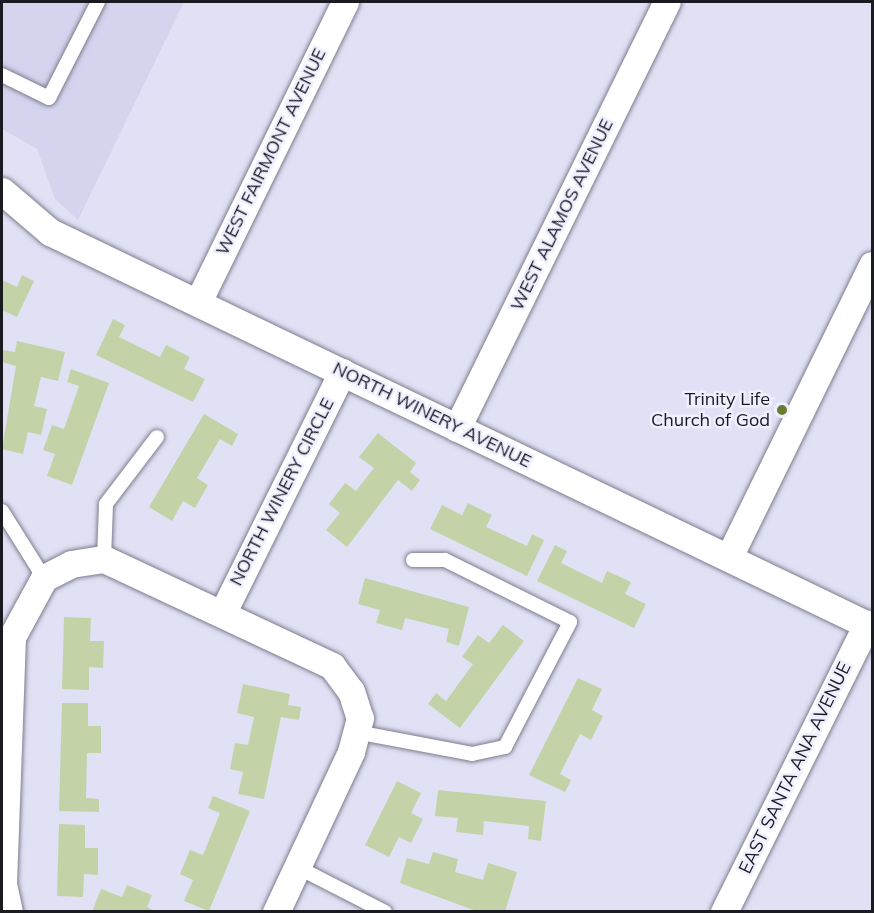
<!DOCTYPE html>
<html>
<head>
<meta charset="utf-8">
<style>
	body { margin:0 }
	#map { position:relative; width:874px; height:913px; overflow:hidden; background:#e1e1f5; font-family:Mulish,sans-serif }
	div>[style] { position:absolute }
	.built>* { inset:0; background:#d4d4ef }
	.building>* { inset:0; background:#c3d3a7 }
	.roads { filter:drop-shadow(0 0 2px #7c7d8e) drop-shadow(0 0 2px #7c7d8e) }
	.service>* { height:14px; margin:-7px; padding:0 7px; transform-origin:7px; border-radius:7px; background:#fff }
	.minor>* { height:27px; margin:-13.5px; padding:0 13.5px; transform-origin:13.5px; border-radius:13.5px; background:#fff }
	.dots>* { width:16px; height:16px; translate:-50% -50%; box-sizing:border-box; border:3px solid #eeefff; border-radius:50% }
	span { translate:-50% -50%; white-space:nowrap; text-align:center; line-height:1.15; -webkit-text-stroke:5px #eeefff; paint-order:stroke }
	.street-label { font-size:18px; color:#1a1a21 }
	.poi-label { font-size:18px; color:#1a1a21 }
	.right { translate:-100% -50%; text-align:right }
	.frame { position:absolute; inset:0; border:3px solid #1a1a21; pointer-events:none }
</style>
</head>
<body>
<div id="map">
	<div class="built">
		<div style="clip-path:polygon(2px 2px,184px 2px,78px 220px,55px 199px,37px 149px,2px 129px)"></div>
	</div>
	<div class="building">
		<div style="clip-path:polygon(22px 275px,34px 281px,17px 317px,2px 310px,2px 280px,17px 287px)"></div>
		<div style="clip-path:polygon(113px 319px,125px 325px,119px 337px,160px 357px,166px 345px,190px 357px,184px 369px,205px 379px,193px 402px,96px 355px)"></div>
		<div style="clip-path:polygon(17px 341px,65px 352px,58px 381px,41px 377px,34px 406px,47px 409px,41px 435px,28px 432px,23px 454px,2px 449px,16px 366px,2px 362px,2px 350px,15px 352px)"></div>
		<div style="clip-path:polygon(71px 369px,109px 383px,72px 485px,47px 476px,55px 454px,43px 450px,52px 425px,64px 429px,79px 386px,67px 382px)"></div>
		<div style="clip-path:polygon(204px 414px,238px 434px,232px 446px,220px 439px,197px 478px,208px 485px,195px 508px,183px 501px,172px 521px,149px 507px)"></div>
		<div style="clip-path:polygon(378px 433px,416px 463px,410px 472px,420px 480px,412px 491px,398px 480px,347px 547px,326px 530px,340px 513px,329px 504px,345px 483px,356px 491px,374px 468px,359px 457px)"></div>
		<div style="clip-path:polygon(468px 503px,492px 515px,486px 527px,527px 546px,532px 534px,544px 540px,527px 576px,430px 529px,442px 505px,462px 515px)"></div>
		<div style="clip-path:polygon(555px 545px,567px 551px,561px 563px,602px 583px,607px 571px,631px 582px,625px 594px,646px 604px,634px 628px,537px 581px)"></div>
		<div style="clip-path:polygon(365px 578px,469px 607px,459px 646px,446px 642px,449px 629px,405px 618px,402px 630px,376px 623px,380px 610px,358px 604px)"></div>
		<div style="clip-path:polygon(64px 617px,91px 618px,90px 641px,104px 641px,103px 668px,89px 667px,89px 690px,62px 689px)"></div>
		<div style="clip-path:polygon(503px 625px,524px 641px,460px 728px,428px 704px,436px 693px,446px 701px,473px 664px,462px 657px,478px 635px,489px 643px)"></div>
		<div style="clip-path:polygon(578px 678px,602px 689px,592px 710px,603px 716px,591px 740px,580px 734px,560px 774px,571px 780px,565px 792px,529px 775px)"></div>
		<div style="clip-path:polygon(243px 684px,290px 694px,288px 705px,301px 707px,299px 720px,281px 717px,264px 799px,238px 794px,243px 772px,230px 769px,235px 743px,248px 745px,254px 717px,237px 713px)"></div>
		<div style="clip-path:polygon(62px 703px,88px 703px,88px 726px,101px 726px,101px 753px,87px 753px,86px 798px,99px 799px,99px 812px,59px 811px)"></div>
		<div style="clip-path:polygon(397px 781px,421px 793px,411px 813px,423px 819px,411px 843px,399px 837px,389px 857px,365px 845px)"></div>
		<div style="clip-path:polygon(438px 790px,546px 801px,541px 841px,528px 839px,529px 826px,484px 821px,483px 835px,456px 832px,458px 818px,435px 816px)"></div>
		<div style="clip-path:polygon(213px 796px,250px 811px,209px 911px,184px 901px,193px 880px,180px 874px,190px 850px,203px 855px,220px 813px,208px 808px)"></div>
		<div style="clip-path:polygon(59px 824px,85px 825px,85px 848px,98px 848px,98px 875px,84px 874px,83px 897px,57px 896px)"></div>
		<div style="clip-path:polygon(433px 852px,458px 859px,455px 872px,483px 880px,488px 863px,517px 872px,505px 912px,479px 912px,400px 883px,407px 858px,429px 864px)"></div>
		<div style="clip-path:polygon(127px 885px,152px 895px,147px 907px,156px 912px,92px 912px,101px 889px,122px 897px)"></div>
	</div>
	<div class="roads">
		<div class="service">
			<div style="left:2px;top:75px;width:52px;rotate:26.1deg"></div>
			<div style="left:49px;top:98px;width:108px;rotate:-63deg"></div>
			<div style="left:2px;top:511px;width:79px;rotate:57.9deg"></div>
			<div style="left:104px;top:559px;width:55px;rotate:-87.9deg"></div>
			<div style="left:106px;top:504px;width:84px;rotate:-52.7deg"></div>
			<div style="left:356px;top:732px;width:118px;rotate:10.7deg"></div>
			<div style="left:472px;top:754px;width:34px;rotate:-12deg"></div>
			<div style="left:505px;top:747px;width:141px;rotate:-62.5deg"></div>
			<div style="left:570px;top:622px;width:140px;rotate:-153.6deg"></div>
			<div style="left:445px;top:560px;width:32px;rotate:180deg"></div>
			<div style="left:297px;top:867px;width:99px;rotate:27.1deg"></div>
		</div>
		<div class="minor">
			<div style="left:2px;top:191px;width:63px;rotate:40.5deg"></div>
			<div style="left:50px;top:232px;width:912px;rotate:25.67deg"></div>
			<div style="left:198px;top:302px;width:334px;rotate:-63.9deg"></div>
			<div style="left:457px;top:428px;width:475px;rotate:-63.8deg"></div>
			<div style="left:729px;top:557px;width:325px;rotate:-63.9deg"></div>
			<div style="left:223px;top:612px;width:268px;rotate:-63.6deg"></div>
			<div style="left:9px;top:912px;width:30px;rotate:-102deg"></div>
			<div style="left:3px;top:883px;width:246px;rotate:-87.9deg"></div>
			<div style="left:12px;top:637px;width:67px;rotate:-61.5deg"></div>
			<div style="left:44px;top:578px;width:30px;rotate:-27deg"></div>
			<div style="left:71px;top:564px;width:33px;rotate:-9deg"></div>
			<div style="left:104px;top:559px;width:252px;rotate:25.1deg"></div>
			<div style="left:332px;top:666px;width:31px;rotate:53deg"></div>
			<div style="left:351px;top:691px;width:28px;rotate:72deg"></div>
			<div style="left:360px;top:718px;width:35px;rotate:105deg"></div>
			<div style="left:351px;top:752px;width:177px;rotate:115.1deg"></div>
			<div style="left:724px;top:912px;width:322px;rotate:-63.6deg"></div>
		</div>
	</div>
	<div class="dots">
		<div style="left:782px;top:410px;background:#667d2f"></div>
	</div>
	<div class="street-label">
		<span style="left:271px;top:152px;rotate:-64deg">WEST FAIRMONT AVENUE</span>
		<span style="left:562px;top:215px;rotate:-64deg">WEST ALAMOS AVENUE</span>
		<span style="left:432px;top:415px;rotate:26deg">NORTH WINERY AVENUE</span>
		<span style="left:282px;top:492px;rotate:-63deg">NORTH WINERY CIRCLE</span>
		<span style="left:795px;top:768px;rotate:-64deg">EAST SANTA ANA AVENUE</span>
	</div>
	<div class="poi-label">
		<span class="right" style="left:770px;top:410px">Trinity Life<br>Church of God</span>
	</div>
	<div class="frame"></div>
</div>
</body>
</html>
